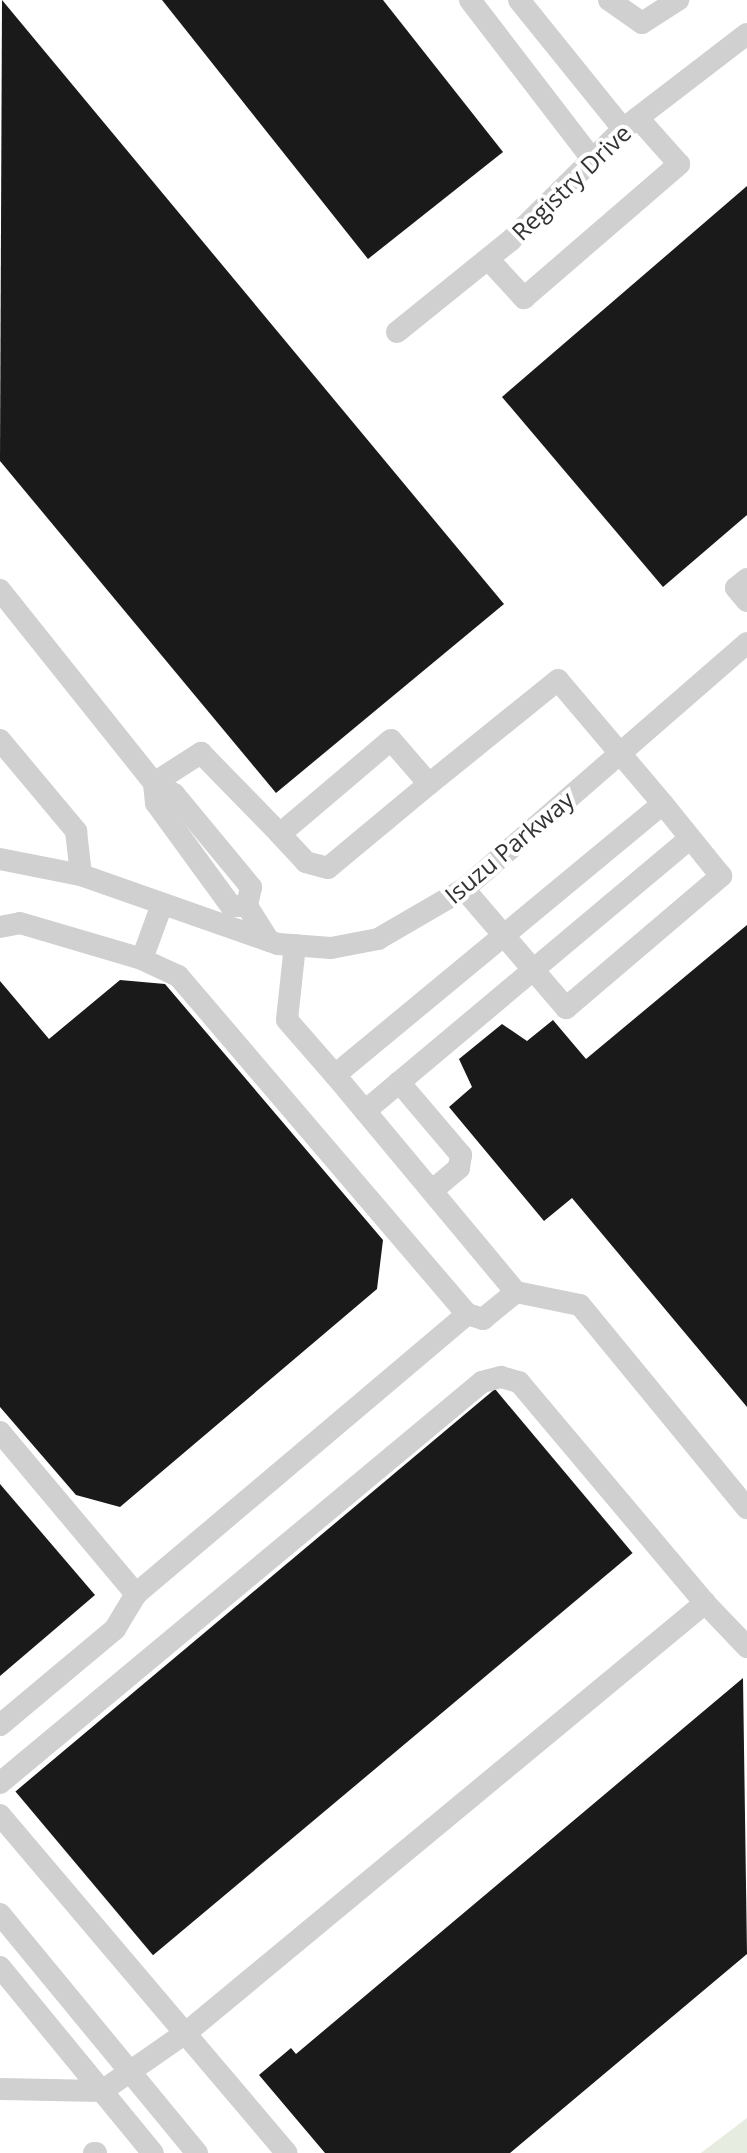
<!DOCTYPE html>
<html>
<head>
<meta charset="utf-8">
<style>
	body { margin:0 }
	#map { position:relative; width:747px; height:2153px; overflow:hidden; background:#fff; font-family:"Open Sans",sans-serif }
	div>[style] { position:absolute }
	.green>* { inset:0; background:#e6ecdf }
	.building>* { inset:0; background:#1a1a1a; transform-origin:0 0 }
	.minor>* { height:22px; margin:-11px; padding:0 11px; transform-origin:11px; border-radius:11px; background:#d0d0d0 }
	span { translate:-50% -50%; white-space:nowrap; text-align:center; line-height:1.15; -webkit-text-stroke:8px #fff; paint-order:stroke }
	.street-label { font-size:24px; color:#333 }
</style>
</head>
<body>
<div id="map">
	<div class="green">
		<div style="clip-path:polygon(747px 2118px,747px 2153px,701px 2153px)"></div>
	</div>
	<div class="building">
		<div style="clip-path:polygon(2px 0,504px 604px,276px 793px,0 461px)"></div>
		<div style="clip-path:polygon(162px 0,383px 0,503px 152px,368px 259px)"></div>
		<div style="clip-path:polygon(747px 186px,747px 515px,663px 587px,502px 397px)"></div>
		<div style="clip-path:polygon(747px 925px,747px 1407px,572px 1198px,544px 1221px,449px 1107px,472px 1087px,459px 1059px,502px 1024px,527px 1041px,553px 1020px,586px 1059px)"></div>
		<div style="clip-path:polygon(120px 980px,165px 984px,383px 1240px,377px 1289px,120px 1507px,76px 1495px,0 1407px,0 981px,49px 1039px)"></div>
		<div style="left:495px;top:1389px;width:214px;height:626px;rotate:50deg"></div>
		<div style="clip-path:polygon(0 1484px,95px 1595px,0 1676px)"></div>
		<div style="clip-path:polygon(743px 1678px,747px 1954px,510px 2153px,325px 2153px,259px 2075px,291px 2048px,296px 2054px)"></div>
	</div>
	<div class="minor">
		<div style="left:470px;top:0;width:200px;rotate:52.5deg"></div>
		<div style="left:519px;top:0;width:166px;rotate:51.1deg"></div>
		<div style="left:609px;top:0;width:40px;rotate:34.9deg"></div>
		<div style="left:642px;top:23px;width:43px;rotate:-32.6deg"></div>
		<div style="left:489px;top:260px;width:52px;rotate:47.4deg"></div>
		<div style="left:524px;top:298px;width:205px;rotate:-40.8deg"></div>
		<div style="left:679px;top:164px;width:62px;rotate:-131.7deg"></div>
		<div style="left:397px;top:332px;width:146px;rotate:-38.9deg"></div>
		<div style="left:511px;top:240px;width:158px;rotate:-44.7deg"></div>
		<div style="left:623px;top:129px;width:156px;rotate:-37.5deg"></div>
		<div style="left:747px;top:579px;width:14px;rotate:141deg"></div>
		<div style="left:736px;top:588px;width:17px;rotate:50deg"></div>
		<div style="left:0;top:590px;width:247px;rotate:51.4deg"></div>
		<div style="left:154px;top:783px;width:56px;rotate:-32.6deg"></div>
		<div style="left:201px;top:753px;width:113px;rotate:45.7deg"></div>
		<div style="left:280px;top:834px;width:145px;rotate:-40.3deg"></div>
		<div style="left:391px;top:740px;width:58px;rotate:49.2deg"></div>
		<div style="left:429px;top:784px;width:131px;rotate:140.3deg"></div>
		<div style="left:328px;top:868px;width:23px;rotate:-165deg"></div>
		<div style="left:306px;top:862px;width:38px;rotate:-133deg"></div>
		<div style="left:0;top:740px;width:119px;rotate:50.1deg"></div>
		<div style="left:76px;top:831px;width:44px;rotate:83.5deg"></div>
		<div style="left:0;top:859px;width:83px;rotate:11.2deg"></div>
		<div style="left:81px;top:875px;width:209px;rotate:19.3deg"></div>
		<div style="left:278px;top:944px;width:53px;rotate:4.3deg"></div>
		<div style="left:331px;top:948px;width:48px;rotate:-10.8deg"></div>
		<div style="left:378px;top:939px;width:99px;rotate:-30.2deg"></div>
		<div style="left:464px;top:889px;width:375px;rotate:-41deg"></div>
		<div style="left:464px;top:889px;width:157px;rotate:49.4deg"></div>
		<div style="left:566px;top:1008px;width:204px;rotate:-40.4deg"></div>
		<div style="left:721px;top:876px;width:92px;rotate:-128.9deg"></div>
		<div style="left:247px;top:906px;width:16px;rotate:180deg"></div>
		<div style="left:231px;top:906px;width:127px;rotate:-126.1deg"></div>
		<div style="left:156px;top:803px;width:20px;rotate:-96deg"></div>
		<div style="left:154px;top:783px;width:23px;rotate:29deg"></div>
		<div style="left:174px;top:794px;width:121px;rotate:50.4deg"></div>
		<div style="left:251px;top:887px;width:19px;rotate:102deg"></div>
		<div style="left:247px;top:906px;width:41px;rotate:57.8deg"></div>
		<div style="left:0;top:927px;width:20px;rotate:-11deg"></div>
		<div style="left:20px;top:923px;width:127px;rotate:16.4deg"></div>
		<div style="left:142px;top:959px;width:55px;rotate:-69.9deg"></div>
		<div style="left:295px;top:945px;width:75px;rotate:96.1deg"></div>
		<div style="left:287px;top:1020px;width:73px;rotate:48.9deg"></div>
		<div style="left:335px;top:1075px;width:425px;rotate:-39.6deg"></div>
		<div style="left:663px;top:804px;width:162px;rotate:-130.3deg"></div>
		<div style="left:558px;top:680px;width:166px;rotate:141.1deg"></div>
		<div style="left:335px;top:1075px;width:283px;rotate:50.2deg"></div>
		<div style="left:516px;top:1292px;width:65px;rotate:11.5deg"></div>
		<div style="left:580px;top:1305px;width:263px;rotate:50.6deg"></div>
		<div style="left:399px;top:1082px;width:96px;rotate:49.7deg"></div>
		<div style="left:461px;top:1155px;width:13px;rotate:99deg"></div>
		<div style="left:459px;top:1168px;width:35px;rotate:140deg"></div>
		<div style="left:365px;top:1111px;width:424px;rotate:-40deg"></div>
		<div style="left:467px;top:1314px;width:17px;rotate:17deg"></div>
		<div style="left:483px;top:1319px;width:43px;rotate:-39.3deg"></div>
		<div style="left:0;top:1432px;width:212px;rotate:50deg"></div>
		<div style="left:136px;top:1594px;width:41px;rotate:121deg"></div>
		<div style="left:115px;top:1629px;width:150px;rotate:140.1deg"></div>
		<div style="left:136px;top:1594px;width:434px;rotate:-40.2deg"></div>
		<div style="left:467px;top:1314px;width:445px;rotate:-130.5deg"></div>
		<div style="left:178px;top:976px;width:40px;rotate:-155deg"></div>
		<div style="left:0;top:1783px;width:627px;rotate:-39.76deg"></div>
		<div style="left:482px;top:1382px;width:20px;rotate:-15deg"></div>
		<div style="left:501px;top:1377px;width:19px;rotate:16deg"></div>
		<div style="left:519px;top:1382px;width:289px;rotate:49.9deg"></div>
		<div style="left:0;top:1815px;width:443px;rotate:49.7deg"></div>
		<div style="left:0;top:1914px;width:310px;rotate:50.5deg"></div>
		<div style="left:0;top:1967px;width:241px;rotate:50.6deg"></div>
		<div style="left:0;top:2089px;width:102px;rotate:1.1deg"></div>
		<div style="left:102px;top:2091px;width:103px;rotate:-34.8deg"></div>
		<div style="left:187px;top:2032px;width:673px;rotate:-39.63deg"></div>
		<div style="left:705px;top:1603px;width:61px;rotate:46.3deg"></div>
		<div style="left:94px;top:2153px;width:2px"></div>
	</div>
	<div class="street-label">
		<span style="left:571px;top:182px;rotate:-44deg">Registry Drive</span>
		<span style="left:509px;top:847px;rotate:-40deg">Isuzu Parkway</span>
	</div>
</div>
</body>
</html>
